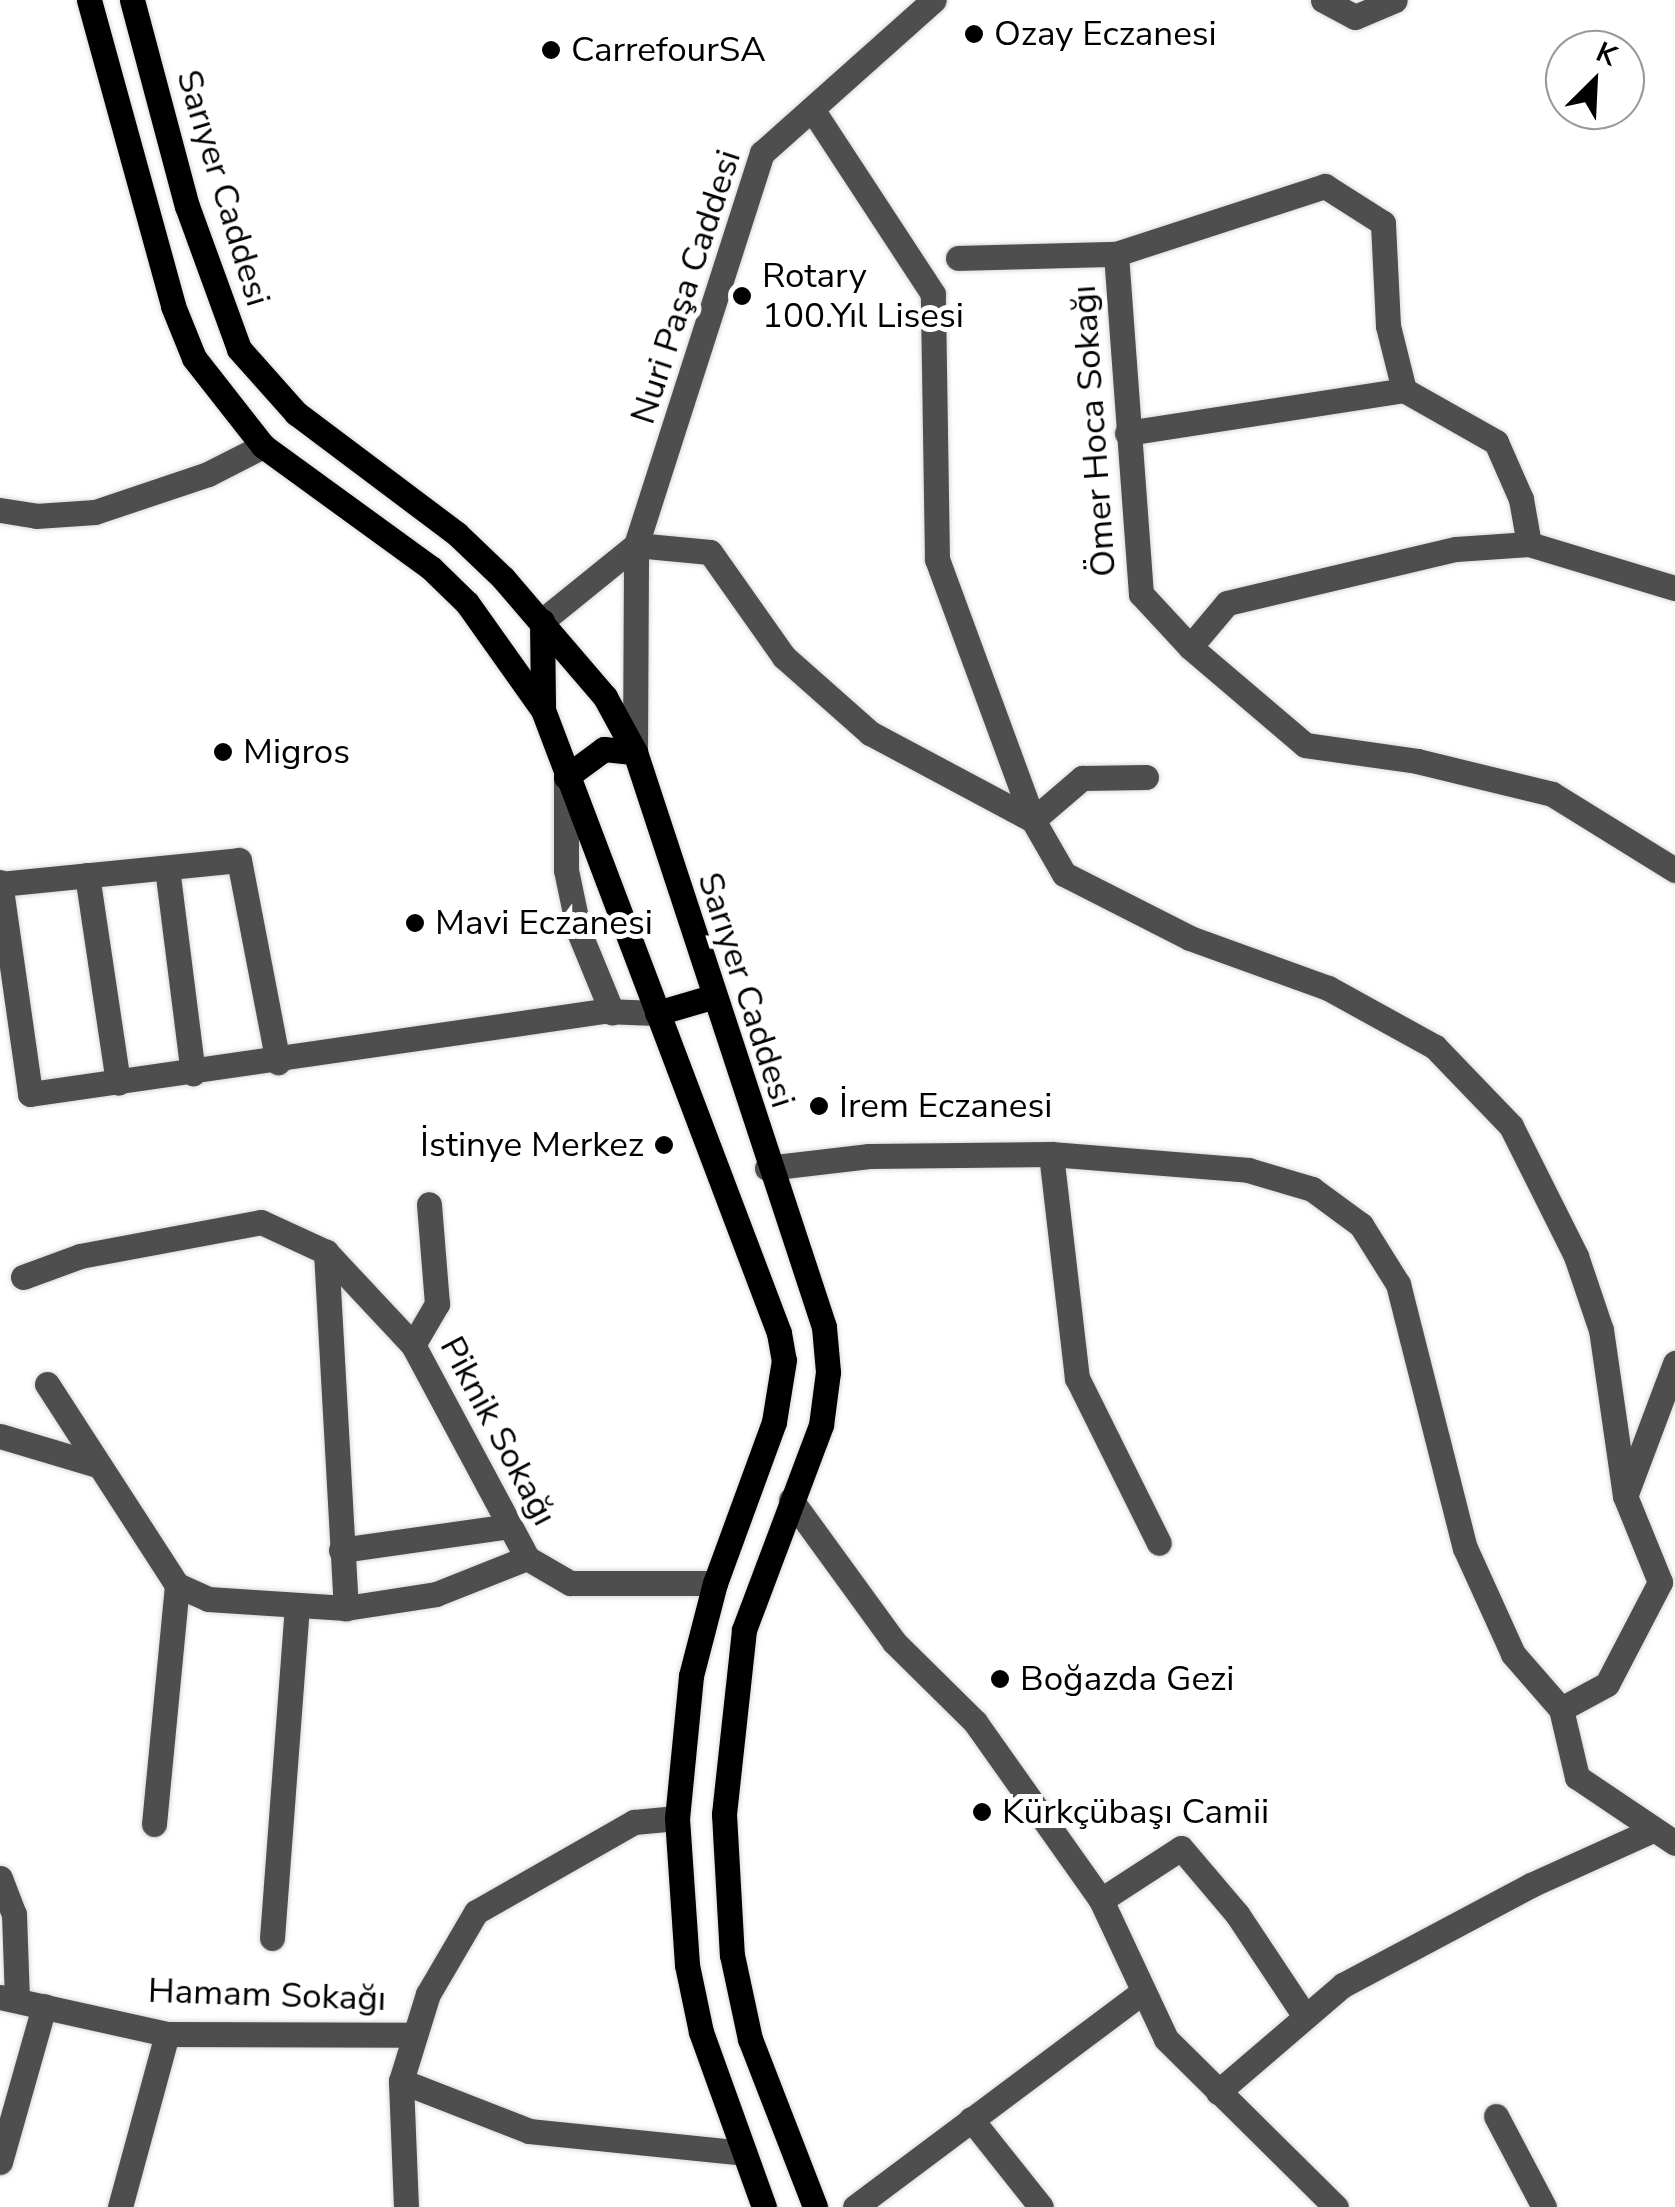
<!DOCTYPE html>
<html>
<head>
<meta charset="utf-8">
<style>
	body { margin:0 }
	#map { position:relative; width:1675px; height:2207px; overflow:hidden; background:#fff; font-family:"Nunito Sans",sans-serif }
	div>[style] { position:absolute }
	.roads { filter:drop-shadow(0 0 2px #dbdbdb) drop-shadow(0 0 2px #dbdbdb) }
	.minor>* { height:25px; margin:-12.5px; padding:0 12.5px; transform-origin:12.5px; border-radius:12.5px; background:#4e4e4e }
	.major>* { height:25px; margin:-12.5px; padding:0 12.5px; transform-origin:12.5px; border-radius:12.5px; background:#000 }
	.dots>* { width:28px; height:28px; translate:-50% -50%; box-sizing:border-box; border:5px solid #fff; border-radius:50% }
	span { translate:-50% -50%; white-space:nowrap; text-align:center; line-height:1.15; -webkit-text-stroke:10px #fff; paint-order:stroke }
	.poi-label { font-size:35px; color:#000 }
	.left { translate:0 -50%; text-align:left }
	.right { translate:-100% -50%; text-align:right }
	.street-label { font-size:35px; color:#000 }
	.north { position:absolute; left:1545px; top:30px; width:100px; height:100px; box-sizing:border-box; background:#fff; border:2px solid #999; border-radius:50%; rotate:24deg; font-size:28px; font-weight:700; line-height:40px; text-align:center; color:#000 }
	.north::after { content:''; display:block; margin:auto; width:35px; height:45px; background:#000; clip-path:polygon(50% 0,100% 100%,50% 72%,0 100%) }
</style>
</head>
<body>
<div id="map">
	<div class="roads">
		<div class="minor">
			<div style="left:1323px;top:0;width:36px;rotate:28deg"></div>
			<div style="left:1355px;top:17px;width:43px;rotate:-23deg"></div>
			<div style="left:958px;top:258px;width:158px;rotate:-1.5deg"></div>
			<div style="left:1127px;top:433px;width:280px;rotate:-8.8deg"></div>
			<div style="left:0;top:510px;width:36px;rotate:9deg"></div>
			<div style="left:36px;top:516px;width:59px;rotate:-3.9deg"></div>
			<div style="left:95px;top:512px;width:119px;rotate:-18.6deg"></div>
			<div style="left:208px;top:474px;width:62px;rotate:-27deg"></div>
			<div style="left:1529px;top:544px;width:46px;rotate:-100.1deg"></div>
			<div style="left:1521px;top:499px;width:62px;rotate:-113.7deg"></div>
			<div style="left:1496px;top:442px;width:106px;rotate:-150.5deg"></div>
			<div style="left:1404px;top:390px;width:66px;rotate:-104deg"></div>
			<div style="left:1388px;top:326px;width:103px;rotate:-92.8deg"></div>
			<div style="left:1383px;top:223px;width:69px;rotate:-147.5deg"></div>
			<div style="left:1325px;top:186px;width:220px;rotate:162deg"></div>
			<div style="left:1116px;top:254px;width:341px;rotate:85.8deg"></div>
			<div style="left:1141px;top:594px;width:72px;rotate:47.2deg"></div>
			<div style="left:1190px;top:647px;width:151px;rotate:40.4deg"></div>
			<div style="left:1305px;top:745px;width:113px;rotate:8.1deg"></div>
			<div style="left:1417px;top:761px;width:139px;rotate:13.7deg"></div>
			<div style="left:1552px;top:794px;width:145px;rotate:31.7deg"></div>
			<div style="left:542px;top:621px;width:121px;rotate:-39deg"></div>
			<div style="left:636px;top:545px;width:74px;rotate:5.4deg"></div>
			<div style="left:710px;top:552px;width:128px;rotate:54.8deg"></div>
			<div style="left:784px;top:657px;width:115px;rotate:41.5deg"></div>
			<div style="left:870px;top:733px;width:185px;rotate:28.1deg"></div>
			<div style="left:1033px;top:820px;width:65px;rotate:-40.6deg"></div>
			<div style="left:1082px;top:778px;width:64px;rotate:-0.9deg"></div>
			<div style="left:1190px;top:647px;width:57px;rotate:-49.9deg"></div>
			<div style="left:1227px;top:603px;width:235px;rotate:-13.3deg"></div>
			<div style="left:1456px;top:549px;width:73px;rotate:-3.9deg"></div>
			<div style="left:1529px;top:544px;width:152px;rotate:16.8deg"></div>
			<div style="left:635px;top:752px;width:207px;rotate:-89.7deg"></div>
			<div style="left:636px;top:545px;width:412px;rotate:-72.2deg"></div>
			<div style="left:762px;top:153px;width:230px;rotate:-41.7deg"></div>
			<div style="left:566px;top:777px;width:93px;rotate:90deg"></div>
			<div style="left:566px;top:870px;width:63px;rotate:78.2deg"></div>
			<div style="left:579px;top:932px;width:87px;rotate:67.6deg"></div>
			<div style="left:167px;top:868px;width:207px;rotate:82.8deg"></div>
			<div style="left:87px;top:875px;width:210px;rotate:81.5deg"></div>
			<div style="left:0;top:882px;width:214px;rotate:81.9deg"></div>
			<div style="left:30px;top:1094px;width:580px;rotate:-8.23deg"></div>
			<div style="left:604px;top:1011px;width:53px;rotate:2.2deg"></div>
			<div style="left:0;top:884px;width:240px;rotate:-5.7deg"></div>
			<div style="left:239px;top:860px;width:206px;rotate:79.1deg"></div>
			<div style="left:1051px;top:1154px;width:226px;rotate:83.4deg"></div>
			<div style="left:1077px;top:1378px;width:184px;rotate:63.6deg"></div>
			<div style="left:767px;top:1168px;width:103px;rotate:-6.7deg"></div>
			<div style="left:869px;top:1156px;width:182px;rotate:-0.6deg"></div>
			<div style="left:1051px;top:1154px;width:198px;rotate:4.6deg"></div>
			<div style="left:1248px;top:1170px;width:67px;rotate:16.5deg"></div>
			<div style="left:1312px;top:1189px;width:61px;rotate:36.3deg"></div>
			<div style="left:1361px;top:1225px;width:70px;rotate:57.9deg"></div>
			<div style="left:1398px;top:1284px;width:272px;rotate:75.8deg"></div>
			<div style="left:1465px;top:1548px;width:116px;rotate:65.6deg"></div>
			<div style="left:1513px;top:1654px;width:73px;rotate:48.9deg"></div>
			<div style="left:1561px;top:1709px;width:52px;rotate:-28.5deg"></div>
			<div style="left:1607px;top:1684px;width:115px;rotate:-62.5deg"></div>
			<div style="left:1660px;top:1582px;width:93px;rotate:-112.1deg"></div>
			<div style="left:1625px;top:1496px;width:168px;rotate:-98.2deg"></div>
			<div style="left:1601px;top:1330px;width:78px;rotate:-108.7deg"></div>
			<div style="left:1576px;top:1256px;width:145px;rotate:-116.6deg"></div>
			<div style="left:1511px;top:1126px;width:110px;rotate:-133.9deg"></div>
			<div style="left:1435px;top:1047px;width:122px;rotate:-151.1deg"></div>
			<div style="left:1328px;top:988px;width:147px;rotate:-160.1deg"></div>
			<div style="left:1190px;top:938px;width:141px;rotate:-153.1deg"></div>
			<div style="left:1064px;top:874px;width:62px;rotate:-119.9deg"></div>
			<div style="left:1033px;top:820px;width:278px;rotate:-110.2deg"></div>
			<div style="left:937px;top:559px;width:265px;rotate:-90.9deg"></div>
			<div style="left:933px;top:294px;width:221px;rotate:-123.2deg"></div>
			<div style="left:326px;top:1252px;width:357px;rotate:86.8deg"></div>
			<div style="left:23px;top:1277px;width:61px;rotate:-20.2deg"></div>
			<div style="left:80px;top:1256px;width:184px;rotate:-10.6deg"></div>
			<div style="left:261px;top:1222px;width:72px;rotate:24.8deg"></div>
			<div style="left:326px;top:1252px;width:127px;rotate:46.9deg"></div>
			<div style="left:413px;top:1345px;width:242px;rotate:61.8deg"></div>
			<div style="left:527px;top:1558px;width:50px;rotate:30.2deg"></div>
			<div style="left:570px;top:1583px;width:145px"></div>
			<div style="left:413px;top:1345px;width:48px;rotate:-59.7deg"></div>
			<div style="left:437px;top:1304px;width:100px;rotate:-94.6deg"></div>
			<div style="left:47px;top:1384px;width:239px;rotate:57.1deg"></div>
			<div style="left:177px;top:1585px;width:34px;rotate:24deg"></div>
			<div style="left:208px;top:1599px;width:138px;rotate:3.7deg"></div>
			<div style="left:346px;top:1608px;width:91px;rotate:-8.8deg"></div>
			<div style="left:436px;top:1594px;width:98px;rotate:-21.6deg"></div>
			<div style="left:0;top:1436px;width:98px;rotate:16.6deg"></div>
			<div style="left:1627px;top:1491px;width:137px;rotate:-69.4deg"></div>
			<div style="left:791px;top:1500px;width:175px;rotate:54deg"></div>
			<div style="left:894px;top:1642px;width:114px;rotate:44.6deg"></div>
			<div style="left:975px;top:1722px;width:218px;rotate:54.7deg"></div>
			<div style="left:1101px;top:1900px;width:153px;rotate:64.9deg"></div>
			<div style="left:1166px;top:2039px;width:239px;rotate:44.7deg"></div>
			<div style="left:341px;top:1550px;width:170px;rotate:-8.1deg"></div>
			<div style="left:1561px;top:1709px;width:70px;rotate:76.8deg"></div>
			<div style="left:1577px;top:1777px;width:118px;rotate:34deg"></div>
			<div style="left:154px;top:1824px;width:240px;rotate:-84.5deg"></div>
			<div style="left:0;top:1878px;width:39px;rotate:69deg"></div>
			<div style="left:14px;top:1914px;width:86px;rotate:88deg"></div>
			<div style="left:1101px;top:1900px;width:95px;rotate:-33deg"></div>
			<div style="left:1181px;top:1848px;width:87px;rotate:49.7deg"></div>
			<div style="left:1237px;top:1914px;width:121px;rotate:56.4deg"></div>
			<div style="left:272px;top:1938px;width:331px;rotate:-85.7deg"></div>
			<div style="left:0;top:1997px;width:171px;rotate:12.5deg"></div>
			<div style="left:167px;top:2034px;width:248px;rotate:0.2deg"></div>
			<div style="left:401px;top:2081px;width:137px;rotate:21.3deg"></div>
			<div style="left:529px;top:2131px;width:216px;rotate:5.8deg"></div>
			<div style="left:1218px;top:2092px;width:165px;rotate:-40.6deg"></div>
			<div style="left:1343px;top:1985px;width:213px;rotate:-28deg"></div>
			<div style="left:1531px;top:1885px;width:134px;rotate:-24.3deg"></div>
			<div style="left:1496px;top:2116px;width:103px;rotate:62.2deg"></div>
			<div style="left:971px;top:2119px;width:112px;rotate:51.5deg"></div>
			<div style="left:0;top:2162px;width:162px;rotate:-74.2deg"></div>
			<div style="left:120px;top:2207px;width:179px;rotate:-74.8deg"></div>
			<div style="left:406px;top:2207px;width:126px;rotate:-92.3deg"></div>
			<div style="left:401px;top:2081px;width:91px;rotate:-72.8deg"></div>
			<div style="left:428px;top:1994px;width:95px;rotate:-59.7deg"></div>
			<div style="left:476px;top:1912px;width:182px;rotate:-29.7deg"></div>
			<div style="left:634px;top:1822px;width:43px;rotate:-5.3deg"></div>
			<div style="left:855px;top:2207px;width:357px;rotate:-36.8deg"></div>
		</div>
		<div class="major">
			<div style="left:89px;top:0;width:317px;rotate:74.6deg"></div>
			<div style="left:173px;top:306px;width:56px;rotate:68deg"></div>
			<div style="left:194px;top:358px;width:112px;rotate:51.9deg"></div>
			<div style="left:263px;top:446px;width:208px;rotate:36deg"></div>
			<div style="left:431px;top:568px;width:50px;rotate:44.2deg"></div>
			<div style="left:467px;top:603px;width:131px;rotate:54.6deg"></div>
			<div style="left:543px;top:710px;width:666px;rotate:69.25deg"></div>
			<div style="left:779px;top:1333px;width:27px;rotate:80deg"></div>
			<div style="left:784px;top:1360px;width:63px;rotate:99.2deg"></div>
			<div style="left:774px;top:1422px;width:171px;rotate:110.1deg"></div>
			<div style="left:715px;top:1583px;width:96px;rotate:104.5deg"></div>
			<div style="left:691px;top:1676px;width:143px;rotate:95.6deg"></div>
			<div style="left:677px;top:1818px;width:147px;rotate:86.1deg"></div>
			<div style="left:687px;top:1965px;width:68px;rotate:78.2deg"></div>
			<div style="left:701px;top:2032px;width:186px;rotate:70.2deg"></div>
			<div style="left:132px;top:0;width:213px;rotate:75.1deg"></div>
			<div style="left:187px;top:206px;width:152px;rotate:70deg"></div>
			<div style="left:239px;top:349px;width:86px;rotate:48.3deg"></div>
			<div style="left:296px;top:413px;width:201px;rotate:36.9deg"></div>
			<div style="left:457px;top:534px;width:64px;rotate:43.7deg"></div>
			<div style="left:503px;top:578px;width:157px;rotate:49.4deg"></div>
			<div style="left:605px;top:697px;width:63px;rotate:61.4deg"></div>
			<div style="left:635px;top:752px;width:605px;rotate:71.8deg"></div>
			<div style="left:824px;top:1327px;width:45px;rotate:84.9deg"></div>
			<div style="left:828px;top:1372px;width:53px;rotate:97.5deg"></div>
			<div style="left:821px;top:1425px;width:219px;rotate:110.6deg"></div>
			<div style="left:744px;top:1630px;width:185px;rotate:96.2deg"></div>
			<div style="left:724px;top:1814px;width:141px;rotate:86.8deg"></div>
			<div style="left:732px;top:1955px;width:86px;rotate:77.9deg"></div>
			<div style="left:750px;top:2039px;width:180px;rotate:68.8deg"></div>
			<div style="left:542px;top:621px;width:84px;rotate:89.3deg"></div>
			<div style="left:566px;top:777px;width:47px;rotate:-36.4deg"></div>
			<div style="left:604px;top:749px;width:31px;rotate:6deg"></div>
			<div style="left:657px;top:1013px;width:57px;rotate:-16.2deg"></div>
		</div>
	</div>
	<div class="dots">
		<div style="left:974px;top:34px;background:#000"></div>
		<div style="left:551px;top:50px;background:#000"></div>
		<div style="left:742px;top:296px;background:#000"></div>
		<div style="left:223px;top:752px;background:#000"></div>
		<div style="left:415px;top:923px;background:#000"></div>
		<div style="left:819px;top:1106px;background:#000"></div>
		<div style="left:664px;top:1145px;background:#000"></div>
		<div style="left:1000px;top:1679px;background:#000"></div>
		<div style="left:982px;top:1812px;background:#000"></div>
	</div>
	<div class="poi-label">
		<span class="left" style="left:994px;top:34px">Ozay Eczanesi</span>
		<span class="left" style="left:571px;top:50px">CarrefourSA</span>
		<span class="left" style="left:762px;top:296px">Rotary<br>100.Yıl Lisesi</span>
		<span class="left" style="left:243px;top:752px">Migros</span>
		<span class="left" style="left:435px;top:923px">Mavi Eczanesi</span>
		<span class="left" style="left:839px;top:1106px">İrem Eczanesi</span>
		<span class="right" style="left:644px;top:1145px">İstinye Merkez</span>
		<span class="left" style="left:1020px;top:1679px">Boğazda Gezi</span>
		<span class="left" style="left:1002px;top:1812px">Kürkçübaşı Camii</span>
	</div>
	<div class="street-label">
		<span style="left:223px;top:188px;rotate:73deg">Sarıyer Caddesi</span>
		<span style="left:686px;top:287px;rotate:-72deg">Nuri Paşa Caddesi</span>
		<span style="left:1094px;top:431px;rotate:-94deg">Ömer Hoca Sokağı</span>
		<span style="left:746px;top:990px;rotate:72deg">Sarıyer Caddesi</span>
		<span style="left:498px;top:1431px;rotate:62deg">Piknik Sokağı</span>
		<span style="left:267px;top:1995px;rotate:2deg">Hamam Sokağı</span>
	</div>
	<div class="north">K</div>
</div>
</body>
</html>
